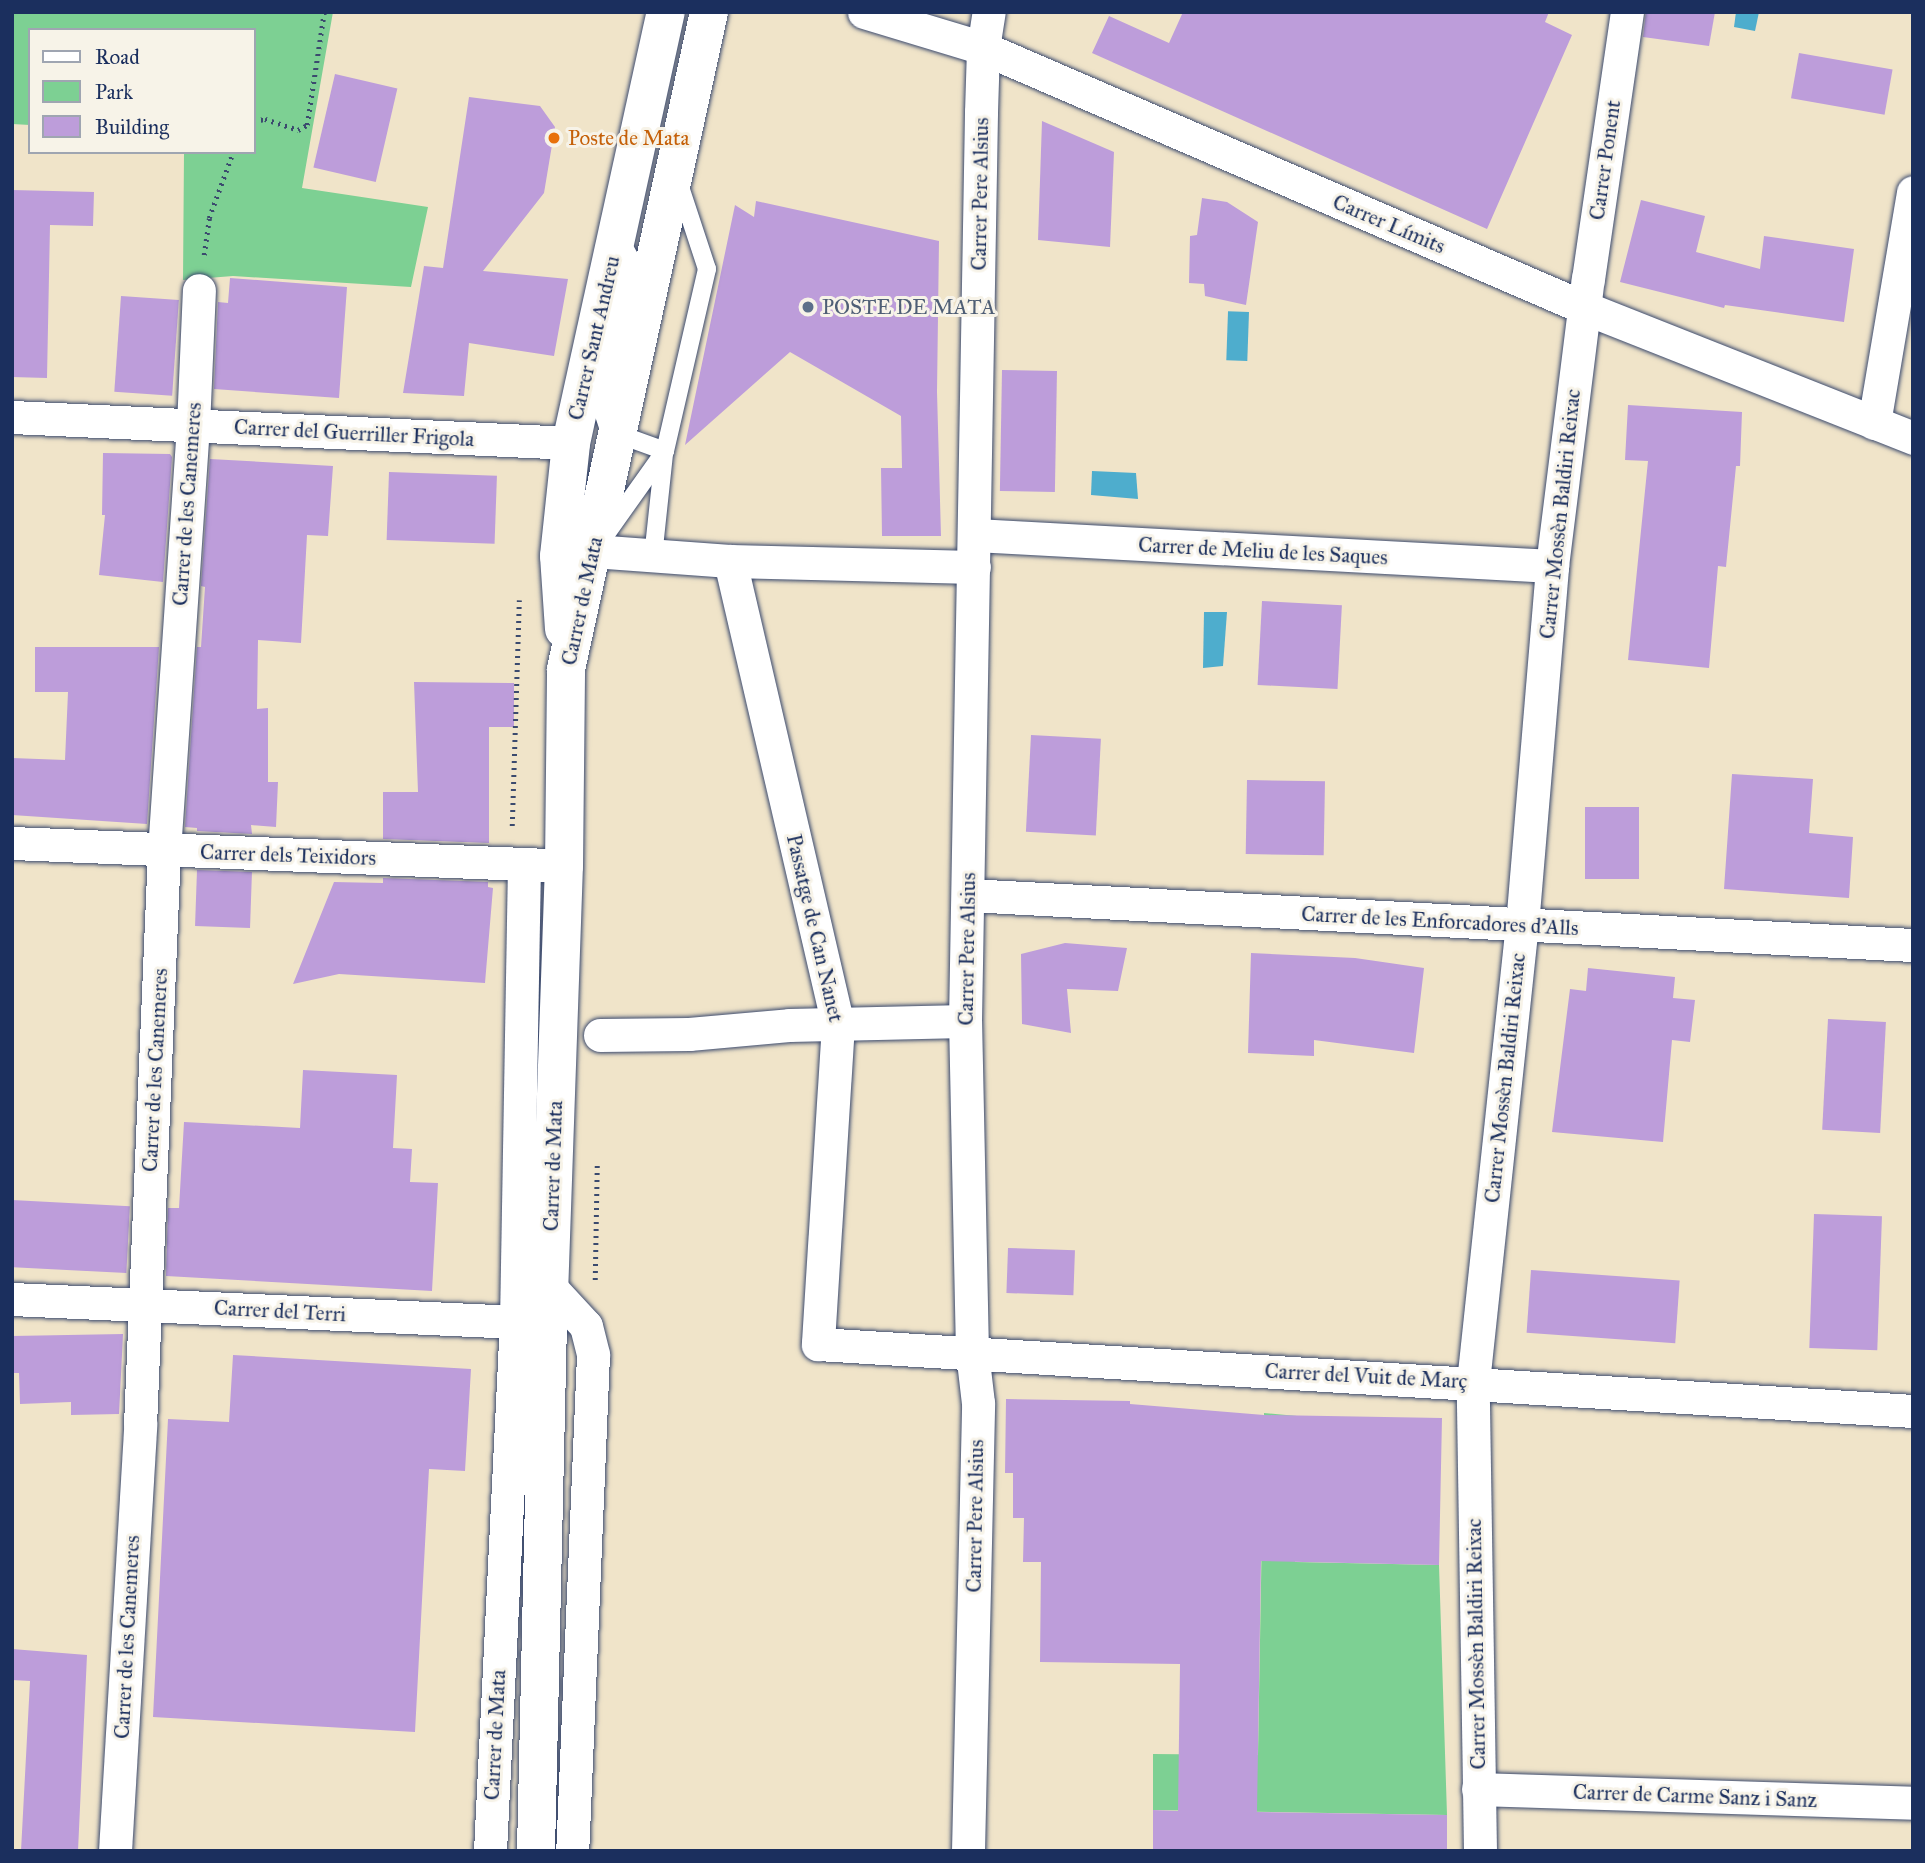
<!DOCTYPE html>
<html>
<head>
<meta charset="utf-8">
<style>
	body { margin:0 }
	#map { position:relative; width:1925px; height:1863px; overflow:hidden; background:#f0e4c9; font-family:"IM FELL Great Primer",serif }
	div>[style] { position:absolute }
	.green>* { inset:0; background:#7dd093 }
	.water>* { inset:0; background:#4eadcd; transform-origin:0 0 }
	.building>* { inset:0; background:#bd9dda; transform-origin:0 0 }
	.path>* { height:4.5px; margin-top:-2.25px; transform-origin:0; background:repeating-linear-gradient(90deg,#3b4a6e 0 2px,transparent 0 7px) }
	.roads { filter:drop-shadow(0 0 2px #3b4a6e) drop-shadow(0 0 2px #3b4a6e) }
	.lane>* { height:18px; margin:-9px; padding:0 9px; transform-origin:9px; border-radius:9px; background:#fff }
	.street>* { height:33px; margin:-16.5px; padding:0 16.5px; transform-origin:16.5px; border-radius:16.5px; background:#fff }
	.secondary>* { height:38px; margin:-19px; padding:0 19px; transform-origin:19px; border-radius:19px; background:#fff }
	.dots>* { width:19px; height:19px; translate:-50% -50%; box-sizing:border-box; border:4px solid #f7f3e8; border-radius:50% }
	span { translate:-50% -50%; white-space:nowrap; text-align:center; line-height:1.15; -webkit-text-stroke:6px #f7f3e8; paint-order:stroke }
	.food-label { font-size:21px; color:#c56008 }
	.left { translate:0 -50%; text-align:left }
	.street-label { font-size:21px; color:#1b2f5e }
	.service-label { font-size:21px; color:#4e5e75 }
	.frame { position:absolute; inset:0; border:14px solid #1b2f5e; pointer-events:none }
	.legend { position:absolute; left:28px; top:28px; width:228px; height:126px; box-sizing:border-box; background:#f7f3e8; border:2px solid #9fa5b1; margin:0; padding:9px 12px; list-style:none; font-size:21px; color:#1b2f5e }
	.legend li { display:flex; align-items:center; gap:14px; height:35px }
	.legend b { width:35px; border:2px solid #9fa5b1 }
</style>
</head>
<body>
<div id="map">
	<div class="green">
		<div style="clip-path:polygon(12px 12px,333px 12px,302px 188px,428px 207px,411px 287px,233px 276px,183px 280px,184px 152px,254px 152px,254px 30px,30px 30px,30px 125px,12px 124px)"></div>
		<div style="clip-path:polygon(1264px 1413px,1297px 1416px,1295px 1562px,1439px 1565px,1447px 1815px,1153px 1810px,1153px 1754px,1258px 1755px)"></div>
	</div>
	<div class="water">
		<div style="clip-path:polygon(1736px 12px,1759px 12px,1755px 31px,1734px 27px)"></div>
		<div style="left:1249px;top:312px;width:49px;height:21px;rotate:92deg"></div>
		<div style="clip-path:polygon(1092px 471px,1136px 473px,1138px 499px,1091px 495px)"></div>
		<div style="clip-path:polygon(1204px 612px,1227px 612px,1223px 666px,1203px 668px)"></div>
	</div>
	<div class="building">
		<div style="clip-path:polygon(1183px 12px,1549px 12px,1545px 22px,1572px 35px,1487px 229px,1092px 53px,1109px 16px,1169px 43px)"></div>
		<div style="clip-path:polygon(1646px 12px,1715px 12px,1709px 46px,1643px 37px)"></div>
		<div style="left:1799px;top:53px;width:95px;height:46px;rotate:10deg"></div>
		<div style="left:335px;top:74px;width:64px;height:96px;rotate:13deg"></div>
		<div style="clip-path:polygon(469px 97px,540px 106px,555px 127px,544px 193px,483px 271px,568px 279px,554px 356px,469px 343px,464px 396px,403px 393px,424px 266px,443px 268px)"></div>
		<div style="clip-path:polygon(1042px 121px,1114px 152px,1110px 247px,1038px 240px)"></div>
		<div style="clip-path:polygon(12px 190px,94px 192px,93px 226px,50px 225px,47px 378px,12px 377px)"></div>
		<div style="clip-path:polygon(1202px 198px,1227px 202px,1258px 222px,1246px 305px,1205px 296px,1204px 284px,1189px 283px,1190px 236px,1197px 235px)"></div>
		<div style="clip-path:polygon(1641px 200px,1705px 216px,1696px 252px,1760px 269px,1764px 236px,1854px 249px,1844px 322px,1725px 305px,1724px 308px,1620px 282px)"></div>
		<div style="clip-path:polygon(756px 201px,939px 241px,937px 392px,941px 536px,882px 536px,881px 468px,902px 468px,901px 416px,790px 352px,685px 445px,735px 205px,754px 217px)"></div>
		<div style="clip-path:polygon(230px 278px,347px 287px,339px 398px,214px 389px,218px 302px,228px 303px)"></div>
		<div style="left:121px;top:296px;width:58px;height:96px;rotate:4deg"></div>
		<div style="left:1002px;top:370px;width:55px;height:121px;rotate:1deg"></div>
		<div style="clip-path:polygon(1628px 405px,1742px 412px,1740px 466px,1736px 466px,1726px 567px,1718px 566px,1709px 668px,1628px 660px,1648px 461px,1625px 460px)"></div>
		<div style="clip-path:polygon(103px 453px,170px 454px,172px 457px,163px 582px,99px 575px,105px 515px,102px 515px)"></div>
		<div style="clip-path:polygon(210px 459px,333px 466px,328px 536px,307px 535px,301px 643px,258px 640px,257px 709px,268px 708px,268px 782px,278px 782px,276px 827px,251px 825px,252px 834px,197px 831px,197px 828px,185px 827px,197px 647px,201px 647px,205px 587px,201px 586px)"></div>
		<div style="left:389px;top:472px;width:108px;height:68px;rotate:2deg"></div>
		<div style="left:1262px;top:601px;width:80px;height:84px;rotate:3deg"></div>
		<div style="clip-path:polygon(35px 647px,159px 647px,147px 824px,12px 815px,12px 758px,65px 760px,68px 692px,35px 692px)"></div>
		<div style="clip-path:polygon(414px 682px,514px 683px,514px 727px,489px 727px,489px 843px,383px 839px,383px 792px,418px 792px)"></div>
		<div style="left:1031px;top:735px;width:70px;height:97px;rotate:3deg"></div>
		<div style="clip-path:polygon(1732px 774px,1813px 779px,1809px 833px,1853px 837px,1849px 898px,1724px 889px)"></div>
		<div style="left:1247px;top:780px;width:78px;height:74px;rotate:1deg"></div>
		<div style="left:1585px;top:807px;width:54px;height:72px"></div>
		<div style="left:197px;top:870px;width:55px;height:56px;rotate:2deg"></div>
		<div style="clip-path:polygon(383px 878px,488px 882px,488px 887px,493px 888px,485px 983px,339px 974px,293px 984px,334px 882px,383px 883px)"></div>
		<div style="clip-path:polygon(1065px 943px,1127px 948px,1118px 991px,1067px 989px,1071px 1033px,1022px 1024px,1021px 954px)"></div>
		<div style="clip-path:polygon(1251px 953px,1355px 958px,1424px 968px,1414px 1053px,1314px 1040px,1314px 1056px,1248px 1053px)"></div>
		<div style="clip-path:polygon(1588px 968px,1675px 977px,1673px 998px,1695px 1000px,1690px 1042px,1672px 1040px,1663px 1142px,1552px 1132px,1570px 989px,1586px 991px)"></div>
		<div style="left:1828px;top:1019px;width:58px;height:111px;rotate:3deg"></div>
		<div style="clip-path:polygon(303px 1070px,397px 1075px,393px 1148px,412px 1149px,410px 1182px,438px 1183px,432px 1291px,166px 1276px,168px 1208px,179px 1208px,184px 1122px,300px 1128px)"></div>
		<div style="left:12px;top:1200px;width:118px;height:67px;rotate:3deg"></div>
		<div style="left:1814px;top:1214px;width:68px;height:134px;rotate:2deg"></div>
		<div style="left:1008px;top:1248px;width:67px;height:45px;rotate:2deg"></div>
		<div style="left:1531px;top:1270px;width:149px;height:63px;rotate:4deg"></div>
		<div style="clip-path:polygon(123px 1334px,119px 1414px,71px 1415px,71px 1402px,20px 1404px,19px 1373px,12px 1373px,12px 1336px)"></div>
		<div style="clip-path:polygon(233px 1355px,471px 1369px,465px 1471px,429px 1469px,415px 1732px,153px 1717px,168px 1419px,229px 1422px)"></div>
		<div style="clip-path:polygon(1006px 1399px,1130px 1401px,1130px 1404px,1264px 1415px,1442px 1418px,1439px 1565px,1261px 1561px,1257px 1812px,1447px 1815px,1447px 1851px,1153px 1851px,1153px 1810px,1178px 1811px,1180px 1664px,1040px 1662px,1041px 1562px,1023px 1562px,1024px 1518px,1013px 1518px,1013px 1473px,1005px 1473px)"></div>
		<div style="clip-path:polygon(12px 1649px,87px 1655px,78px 1851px,21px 1851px,30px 1681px,12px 1680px)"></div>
	</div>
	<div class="path">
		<div style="left:254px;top:121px;width:11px;rotate:-10deg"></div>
		<div style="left:265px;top:119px;width:35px;rotate:18deg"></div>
		<div style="left:298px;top:130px;width:10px;rotate:-29deg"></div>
		<div style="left:307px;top:125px;width:114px;rotate:-81.4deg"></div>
		<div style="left:204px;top:255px;width:37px;rotate:-82deg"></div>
		<div style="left:209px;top:218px;width:70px;rotate:-70deg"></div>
		<div style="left:512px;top:826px;width:226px;rotate:-88.2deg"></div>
		<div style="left:595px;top:1280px;width:117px;rotate:-89deg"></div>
	</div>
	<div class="roads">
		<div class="lane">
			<div style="left:618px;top:434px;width:50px;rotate:19.9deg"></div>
			<div style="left:665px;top:451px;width:187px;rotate:-77deg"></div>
			<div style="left:707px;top:269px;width:89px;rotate:-108.2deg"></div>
			<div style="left:606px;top:534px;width:102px;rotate:-54.6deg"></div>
			<div style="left:653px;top:557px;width:104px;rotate:-83.9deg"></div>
		</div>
		<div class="street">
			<div style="left:864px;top:12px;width:124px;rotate:16.8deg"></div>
			<div style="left:983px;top:48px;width:656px;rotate:23.36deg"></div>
			<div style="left:1585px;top:308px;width:353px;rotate:21.6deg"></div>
			<div style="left:615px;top:247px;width:35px;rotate:61deg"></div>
			<div style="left:632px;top:278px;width:120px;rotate:103deg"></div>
			<div style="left:605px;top:395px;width:41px;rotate:71.6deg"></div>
			<div style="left:12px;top:417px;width:560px;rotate:2.66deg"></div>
			<div style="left:1874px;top:423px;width:234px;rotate:-80.4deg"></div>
			<div style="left:975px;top:535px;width:578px;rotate:3.08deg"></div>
			<div style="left:593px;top:551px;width:137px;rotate:4.2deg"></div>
			<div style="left:730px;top:561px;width:244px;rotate:1.4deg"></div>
			<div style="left:730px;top:561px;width:475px;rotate:76.9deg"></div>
			<div style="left:838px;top:1024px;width:321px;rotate:93.6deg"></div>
			<div style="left:818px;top:1344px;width:1097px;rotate:3.5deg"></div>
			<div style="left:12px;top:843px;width:535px;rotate:2.35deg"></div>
			<div style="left:968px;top:895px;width:946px;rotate:3.03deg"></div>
			<div style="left:600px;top:1035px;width:89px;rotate:-0.6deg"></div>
			<div style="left:689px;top:1034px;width:100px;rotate:-5.1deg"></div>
			<div style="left:789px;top:1025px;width:176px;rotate:-1.3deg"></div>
			<div style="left:549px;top:1286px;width:54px;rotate:47.2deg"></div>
			<div style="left:586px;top:1326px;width:30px;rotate:76deg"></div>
			<div style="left:593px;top:1355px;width:496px;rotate:92.4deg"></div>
			<div style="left:12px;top:1299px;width:527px;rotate:2.61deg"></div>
			<div style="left:1478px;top:1789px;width:435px;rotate:1.8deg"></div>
			<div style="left:115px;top:1851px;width:427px;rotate:-86.6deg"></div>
			<div style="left:140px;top:1425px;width:575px;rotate:-87.61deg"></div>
			<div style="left:164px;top:851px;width:426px;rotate:-86.1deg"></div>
			<div style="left:193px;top:426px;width:136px;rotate:-87.5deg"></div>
			<div style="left:490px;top:1851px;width:530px;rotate:-87.19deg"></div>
			<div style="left:516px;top:1322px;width:458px;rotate:-89deg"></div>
			<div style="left:968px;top:1851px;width:448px;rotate:-88.7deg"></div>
			<div style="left:978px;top:1403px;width:51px;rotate:-96.7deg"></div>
			<div style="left:972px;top:1352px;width:331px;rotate:-91.2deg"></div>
			<div style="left:965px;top:1021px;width:909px;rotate:-88.99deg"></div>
			<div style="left:981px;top:112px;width:64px;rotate:-88.2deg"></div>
			<div style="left:983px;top:48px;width:36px;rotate:-81deg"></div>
			<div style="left:1480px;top:1851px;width:469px;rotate:-90.9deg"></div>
			<div style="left:1473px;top:1382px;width:460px;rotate:-83.9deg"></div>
			<div style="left:1522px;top:925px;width:360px;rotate:-85.2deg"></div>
			<div style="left:1552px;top:566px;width:289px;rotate:-82.9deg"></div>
			<div style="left:1588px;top:279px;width:270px;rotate:-81.7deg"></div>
		</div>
		<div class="secondary">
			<div style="left:564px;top:629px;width:73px;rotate:-93.9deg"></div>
			<div style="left:559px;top:556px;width:114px;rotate:-83.9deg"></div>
			<div style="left:571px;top:443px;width:441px;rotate:-77.6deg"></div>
			<div style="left:536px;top:1851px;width:528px;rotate:-88.7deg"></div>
			<div style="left:548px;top:1323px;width:457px;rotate:-88deg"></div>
			<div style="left:564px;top:866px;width:197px;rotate:-89.4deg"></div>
			<div style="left:566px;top:669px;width:672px;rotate:-77.72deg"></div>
		</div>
	</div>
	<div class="dots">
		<div style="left:554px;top:138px;background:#e8710a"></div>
		<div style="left:808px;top:307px;background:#5c6f8a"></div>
	</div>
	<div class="food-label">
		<span class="left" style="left:568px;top:138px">Poste de Mata</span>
	</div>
	<div class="street-label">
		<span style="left:1605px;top:160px;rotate:-82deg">Carrer Ponent</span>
		<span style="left:980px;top:194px;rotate:-89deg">Carrer Pere Alsius</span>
		<span style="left:1389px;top:224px;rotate:23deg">Carrer Límits</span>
		<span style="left:594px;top:338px;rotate:-77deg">Carrer Sant Andreu</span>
		<span style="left:354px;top:433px;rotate:3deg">Carrer del Guerriller Frigola</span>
		<span style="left:187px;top:504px;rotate:-86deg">Carrer de les Canemeres</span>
		<span style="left:1560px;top:514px;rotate:-84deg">Carrer Mossèn Baldiri Reixac</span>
		<span style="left:1263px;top:551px;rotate:3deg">Carrer de Meliu de les Saques</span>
		<span style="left:582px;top:601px;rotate:-78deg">Carrer de Mata</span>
		<span style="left:288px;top:855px;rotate:2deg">Carrer dels Teixidors</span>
		<span style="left:1440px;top:921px;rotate:3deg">Carrer de les Enforcadores d'Alls</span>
		<span style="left:815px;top:928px;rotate:77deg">Passatge de Can Nanet</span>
		<span style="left:967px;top:949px;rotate:-89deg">Carrer Pere Alsius</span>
		<span style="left:155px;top:1070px;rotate:-87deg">Carrer de les Canemeres</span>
		<span style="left:1505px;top:1078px;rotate:-84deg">Carrer Mossèn Baldiri Reixac</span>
		<span style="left:553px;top:1166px;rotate:-88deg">Carrer de Mata</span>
		<span style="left:280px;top:1311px;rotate:3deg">Carrer del Terri</span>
		<span style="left:1366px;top:1376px;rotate:3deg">Carrer del Vuit de Març</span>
		<span style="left:975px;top:1516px;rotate:-89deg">Carrer Pere Alsius</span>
		<span style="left:127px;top:1637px;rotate:-87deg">Carrer de les Canemeres</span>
		<span style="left:1476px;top:1644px;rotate:-91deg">Carrer Mossèn Baldiri Reixac</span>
		<span style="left:495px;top:1735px;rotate:-87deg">Carrer de Mata</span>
		<span style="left:1695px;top:1796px;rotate:2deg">Carrer de Carme Sanz i Sanz</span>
	</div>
	<div class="service-label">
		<span class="left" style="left:822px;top:307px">POSTE DE MATA</span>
	</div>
	<div class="frame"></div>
	<ul class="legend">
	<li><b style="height:9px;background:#fff"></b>Road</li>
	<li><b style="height:19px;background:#7dd093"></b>Park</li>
	<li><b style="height:19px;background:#bd9dda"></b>Building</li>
	</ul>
</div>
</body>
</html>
